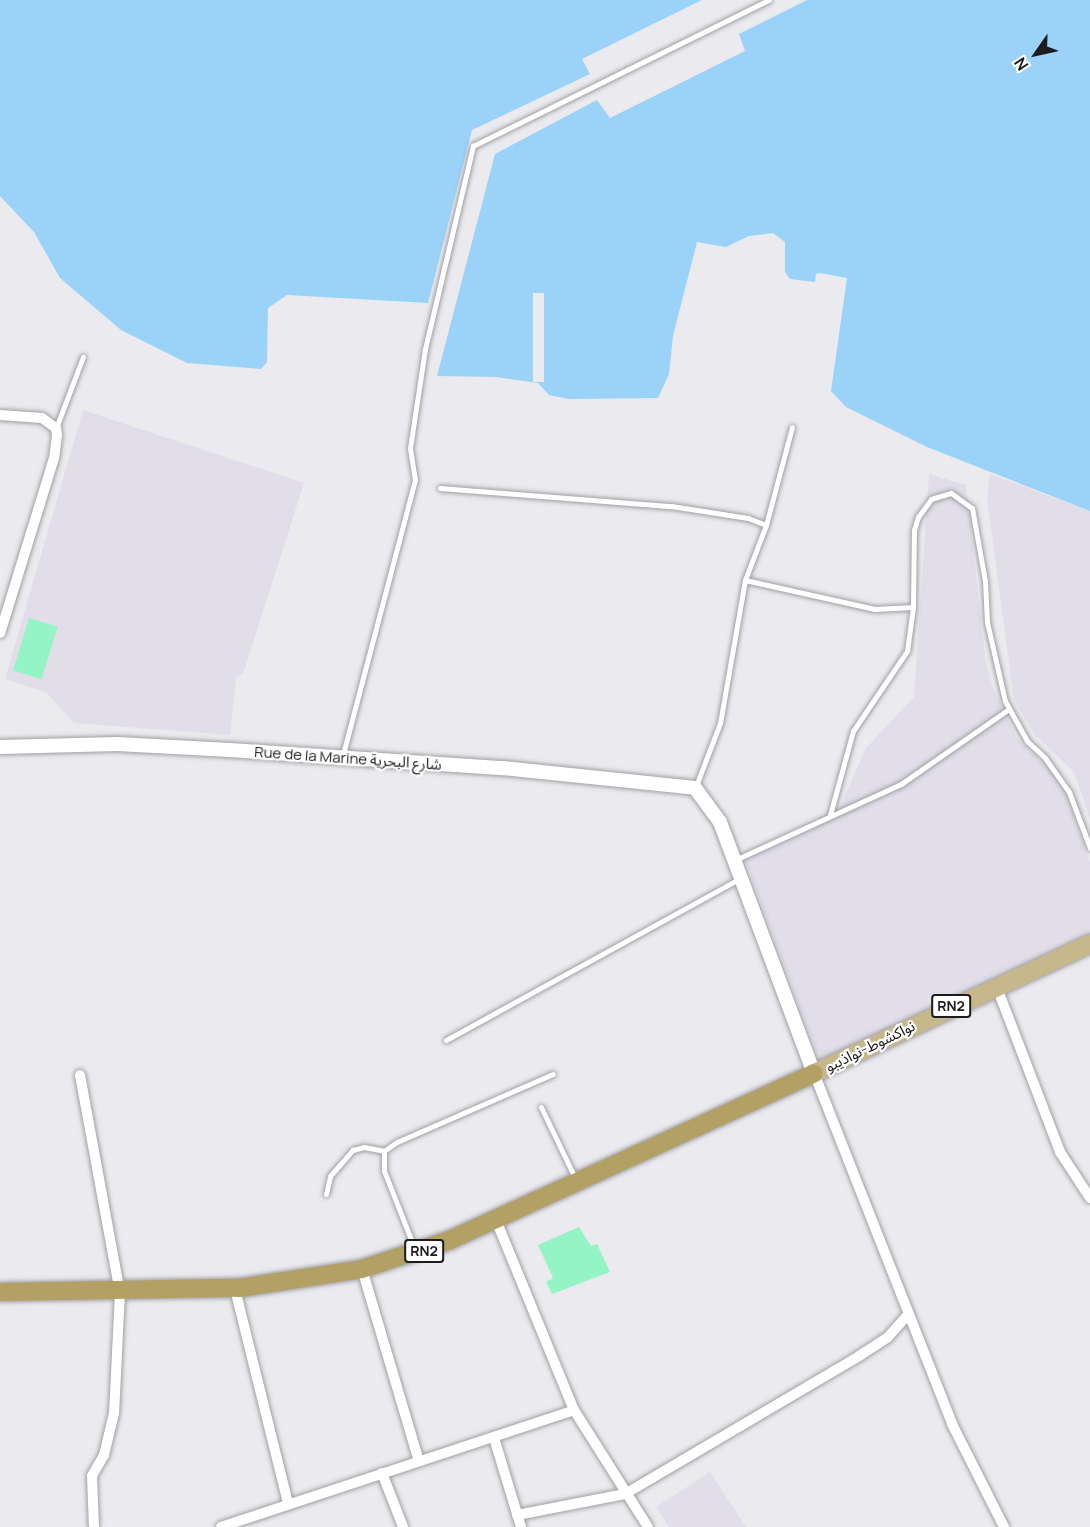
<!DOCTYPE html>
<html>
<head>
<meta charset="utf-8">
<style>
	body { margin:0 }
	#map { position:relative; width:1090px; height:1527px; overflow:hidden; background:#ebeaee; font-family:Manrope,"Noto Sans Arabic",sans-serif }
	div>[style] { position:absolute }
	.built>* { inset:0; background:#e1dee9 }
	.green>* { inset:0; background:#94f4c6; transform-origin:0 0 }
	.water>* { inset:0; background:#9bd2f7 }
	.pier>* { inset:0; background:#ebeaee; transform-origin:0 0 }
	.roads { filter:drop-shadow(0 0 2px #a1a0a4) drop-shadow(0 0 2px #a1a0a4) }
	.service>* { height:5px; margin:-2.5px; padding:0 2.5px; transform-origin:2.5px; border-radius:2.5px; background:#fff }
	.minor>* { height:10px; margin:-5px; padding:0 5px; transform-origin:5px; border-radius:5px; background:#fff }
	.tertiary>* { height:14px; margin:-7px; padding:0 7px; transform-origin:7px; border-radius:7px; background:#fff }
	.primary>* { height:18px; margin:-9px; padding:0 9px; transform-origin:9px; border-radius:9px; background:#c6b88b }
	.trunk>* { height:18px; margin:-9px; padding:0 9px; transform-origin:9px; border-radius:9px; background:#b3a064 }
	span { translate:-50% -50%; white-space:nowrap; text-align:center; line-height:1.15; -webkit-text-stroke:4.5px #fff; paint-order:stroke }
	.shield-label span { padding:2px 4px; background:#fff; border:2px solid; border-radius:4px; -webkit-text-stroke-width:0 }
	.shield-label { font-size:14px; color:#1c1b1d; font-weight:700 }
	.street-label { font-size:15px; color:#1c1b1d }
	.north { position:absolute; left:1006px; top:24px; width:60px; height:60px; -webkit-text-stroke:4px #fff; paint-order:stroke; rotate:236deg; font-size:16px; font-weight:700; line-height:24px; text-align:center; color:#1c1b1d }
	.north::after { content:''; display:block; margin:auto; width:21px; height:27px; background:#1c1b1d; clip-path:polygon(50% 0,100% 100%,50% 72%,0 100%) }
</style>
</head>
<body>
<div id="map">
	<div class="built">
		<div style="clip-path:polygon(83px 410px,304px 483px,243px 674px,236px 677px,230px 735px,74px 723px,46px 692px,5px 679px)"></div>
		<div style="clip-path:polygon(929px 474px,966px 485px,985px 657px,993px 689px,1017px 738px,1062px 782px,1090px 863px,1090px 939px,820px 1062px,744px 857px,835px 818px,866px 748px,914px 697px)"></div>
		<div style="clip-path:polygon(990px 474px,1090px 511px,1090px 818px,1074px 772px,1034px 734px,1014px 700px,987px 499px)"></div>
		<div style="clip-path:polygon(710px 1472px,746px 1527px,669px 1527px,656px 1507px)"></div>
	</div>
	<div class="green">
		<div style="left:29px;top:618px;width:30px;height:55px;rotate:17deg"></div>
		<div style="clip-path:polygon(579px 1227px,591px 1246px,597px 1244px,610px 1272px,552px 1294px,546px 1282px,553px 1278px,538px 1245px)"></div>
	</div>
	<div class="water">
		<div style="clip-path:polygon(0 0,702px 0,582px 59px,590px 74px,472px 130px,428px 303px,287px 295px,268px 308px,267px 362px,261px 369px,187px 363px,121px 330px,60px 278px,34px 232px,0 196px)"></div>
		<div style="clip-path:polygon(807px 0,1090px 0,1090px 511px,927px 447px,846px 407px,831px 391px,847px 278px,820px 273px,816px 274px,815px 282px,790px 279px,785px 272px,785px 242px,773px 233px,749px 236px,726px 247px,697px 242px,673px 336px,669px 374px,658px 398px,568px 399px,549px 395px,538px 383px,496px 377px,437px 376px,495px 154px,597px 100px,610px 118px,745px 51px,739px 34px)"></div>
	</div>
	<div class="pier">
		<div style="left:533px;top:293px;width:11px;height:89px"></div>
	</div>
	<div class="roads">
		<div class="service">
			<div style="left:56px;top:428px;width:76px;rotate:-69.2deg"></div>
			<div style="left:440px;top:488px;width:232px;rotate:4.5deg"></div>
			<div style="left:671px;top:506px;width:78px;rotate:8.9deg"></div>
			<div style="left:748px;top:518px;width:19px;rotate:21deg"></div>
			<div style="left:766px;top:525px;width:59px;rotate:110.9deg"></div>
			<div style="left:745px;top:580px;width:145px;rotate:99.9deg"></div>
			<div style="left:720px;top:723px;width:67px;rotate:110.9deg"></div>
			<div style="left:766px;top:525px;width:101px;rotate:-75.1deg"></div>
			<div style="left:745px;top:580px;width:133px;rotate:12.6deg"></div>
			<div style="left:875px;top:609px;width:38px;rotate:-3deg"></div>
			<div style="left:342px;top:758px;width:287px;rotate:-75.3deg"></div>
			<div style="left:415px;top:480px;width:32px;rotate:-99deg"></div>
			<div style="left:410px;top:448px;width:100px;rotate:-81.4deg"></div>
			<div style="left:425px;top:349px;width:209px;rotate:-76.7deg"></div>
			<div style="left:473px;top:146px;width:330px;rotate:-26.3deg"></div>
			<div style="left:830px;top:815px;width:87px;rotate:-74.7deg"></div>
			<div style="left:853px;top:731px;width:97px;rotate:-56deg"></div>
			<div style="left:907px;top:651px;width:44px;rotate:-82.2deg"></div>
			<div style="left:913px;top:607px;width:77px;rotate:-89.3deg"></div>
			<div style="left:914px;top:530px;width:14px;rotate:-73deg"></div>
			<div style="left:918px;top:517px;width:22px;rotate:-54deg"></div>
			<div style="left:931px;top:499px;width:21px;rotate:-17deg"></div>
			<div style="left:951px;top:493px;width:26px;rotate:36deg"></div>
			<div style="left:972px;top:508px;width:74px;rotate:79.9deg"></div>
			<div style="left:985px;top:581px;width:41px;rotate:87.2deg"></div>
			<div style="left:987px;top:622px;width:81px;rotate:77.2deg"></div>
			<div style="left:1005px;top:701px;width:46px;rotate:61.2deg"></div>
			<div style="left:1027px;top:741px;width:25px;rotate:43deg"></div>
			<div style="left:1045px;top:758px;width:42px;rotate:54.8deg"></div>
			<div style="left:1069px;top:792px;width:60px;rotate:69.4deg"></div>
			<div style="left:735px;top:860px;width:183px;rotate:-24.6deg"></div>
			<div style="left:901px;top:784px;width:131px;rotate:-34.8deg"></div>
			<div style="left:446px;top:1040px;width:334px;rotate:-28.8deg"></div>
			<div style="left:541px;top:1107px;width:79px;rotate:64.4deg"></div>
			<div style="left:326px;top:1194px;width:18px;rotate:-77deg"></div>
			<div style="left:330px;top:1176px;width:35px;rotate:-49deg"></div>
			<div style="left:353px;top:1150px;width:11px;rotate:-15deg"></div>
			<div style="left:364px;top:1147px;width:20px;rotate:11deg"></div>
			<div style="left:414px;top:1247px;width:82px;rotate:-111.5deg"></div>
			<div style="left:384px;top:1171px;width:20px;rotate:-90deg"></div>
			<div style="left:384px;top:1151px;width:16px;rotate:-35deg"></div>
			<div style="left:397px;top:1142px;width:170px;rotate:-23.6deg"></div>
		</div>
		<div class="minor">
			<div style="left:0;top:415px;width:42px;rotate:4.1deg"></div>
			<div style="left:42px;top:418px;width:17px;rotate:36deg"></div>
			<div style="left:56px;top:428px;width:7px;rotate:82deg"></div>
			<div style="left:57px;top:435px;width:23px;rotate:97deg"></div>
			<div style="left:54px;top:458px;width:183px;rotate:107.1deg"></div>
			<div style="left:996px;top:985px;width:179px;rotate:69deg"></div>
			<div style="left:1060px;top:1152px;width:55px;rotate:56.9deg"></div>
			<div style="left:814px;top:1073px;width:377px;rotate:68.5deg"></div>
			<div style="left:952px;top:1424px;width:115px;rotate:63.2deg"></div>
			<div style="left:80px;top:1075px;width:221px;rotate:79.6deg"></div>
			<div style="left:120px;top:1292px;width:121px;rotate:92.8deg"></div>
			<div style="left:114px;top:1413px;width:43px;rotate:103.4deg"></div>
			<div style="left:104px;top:1455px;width:24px;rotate:120deg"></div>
			<div style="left:92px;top:1476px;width:51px;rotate:87.8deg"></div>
			<div style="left:496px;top:1220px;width:205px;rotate:67.7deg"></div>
			<div style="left:574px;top:1410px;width:138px;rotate:57.7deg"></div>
			<div style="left:362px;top:1269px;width:200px;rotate:73.5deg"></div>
			<div style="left:235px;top:1289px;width:220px;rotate:76.1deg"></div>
			<div style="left:494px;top:1438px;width:93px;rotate:73.1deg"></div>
			<div style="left:382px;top:1473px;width:58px;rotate:68.7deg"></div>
			<div style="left:517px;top:1515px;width:110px;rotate:-11deg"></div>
			<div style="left:625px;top:1494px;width:272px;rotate:-30.5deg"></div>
			<div style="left:859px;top:1356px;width:35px;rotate:-33deg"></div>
			<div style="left:888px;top:1337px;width:30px;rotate:-48deg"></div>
			<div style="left:221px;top:1527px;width:372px;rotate:-18.3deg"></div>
		</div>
		<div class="tertiary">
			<div style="left:0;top:747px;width:117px;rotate:-1.5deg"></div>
			<div style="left:117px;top:744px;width:113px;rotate:3deg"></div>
			<div style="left:230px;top:750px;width:274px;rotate:3.8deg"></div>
			<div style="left:503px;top:768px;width:193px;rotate:5.9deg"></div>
			<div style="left:695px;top:788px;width:42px;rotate:53.7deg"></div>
			<div style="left:720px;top:822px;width:268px;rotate:69.5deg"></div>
		</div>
		<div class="primary">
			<div style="left:814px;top:1073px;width:305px;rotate:-25.1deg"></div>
		</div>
		<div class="trunk">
			<div style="left:0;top:1292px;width:239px;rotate:-1deg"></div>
			<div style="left:239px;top:1288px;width:124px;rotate:-8.8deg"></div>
			<div style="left:362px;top:1269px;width:93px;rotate:-18.2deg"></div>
			<div style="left:450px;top:1240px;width:400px;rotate:-24.6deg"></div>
		</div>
	</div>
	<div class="shield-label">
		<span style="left:951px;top:1006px">RN2</span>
		<span style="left:424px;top:1251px">RN2</span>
	</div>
	<div class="street-label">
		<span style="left:348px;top:758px;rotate:4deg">Rue de la Marine شارع البحرية</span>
		<span style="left:870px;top:1046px;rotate:-26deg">نواكشوط-نواذيبو</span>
	</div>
	<div class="north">N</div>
</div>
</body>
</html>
